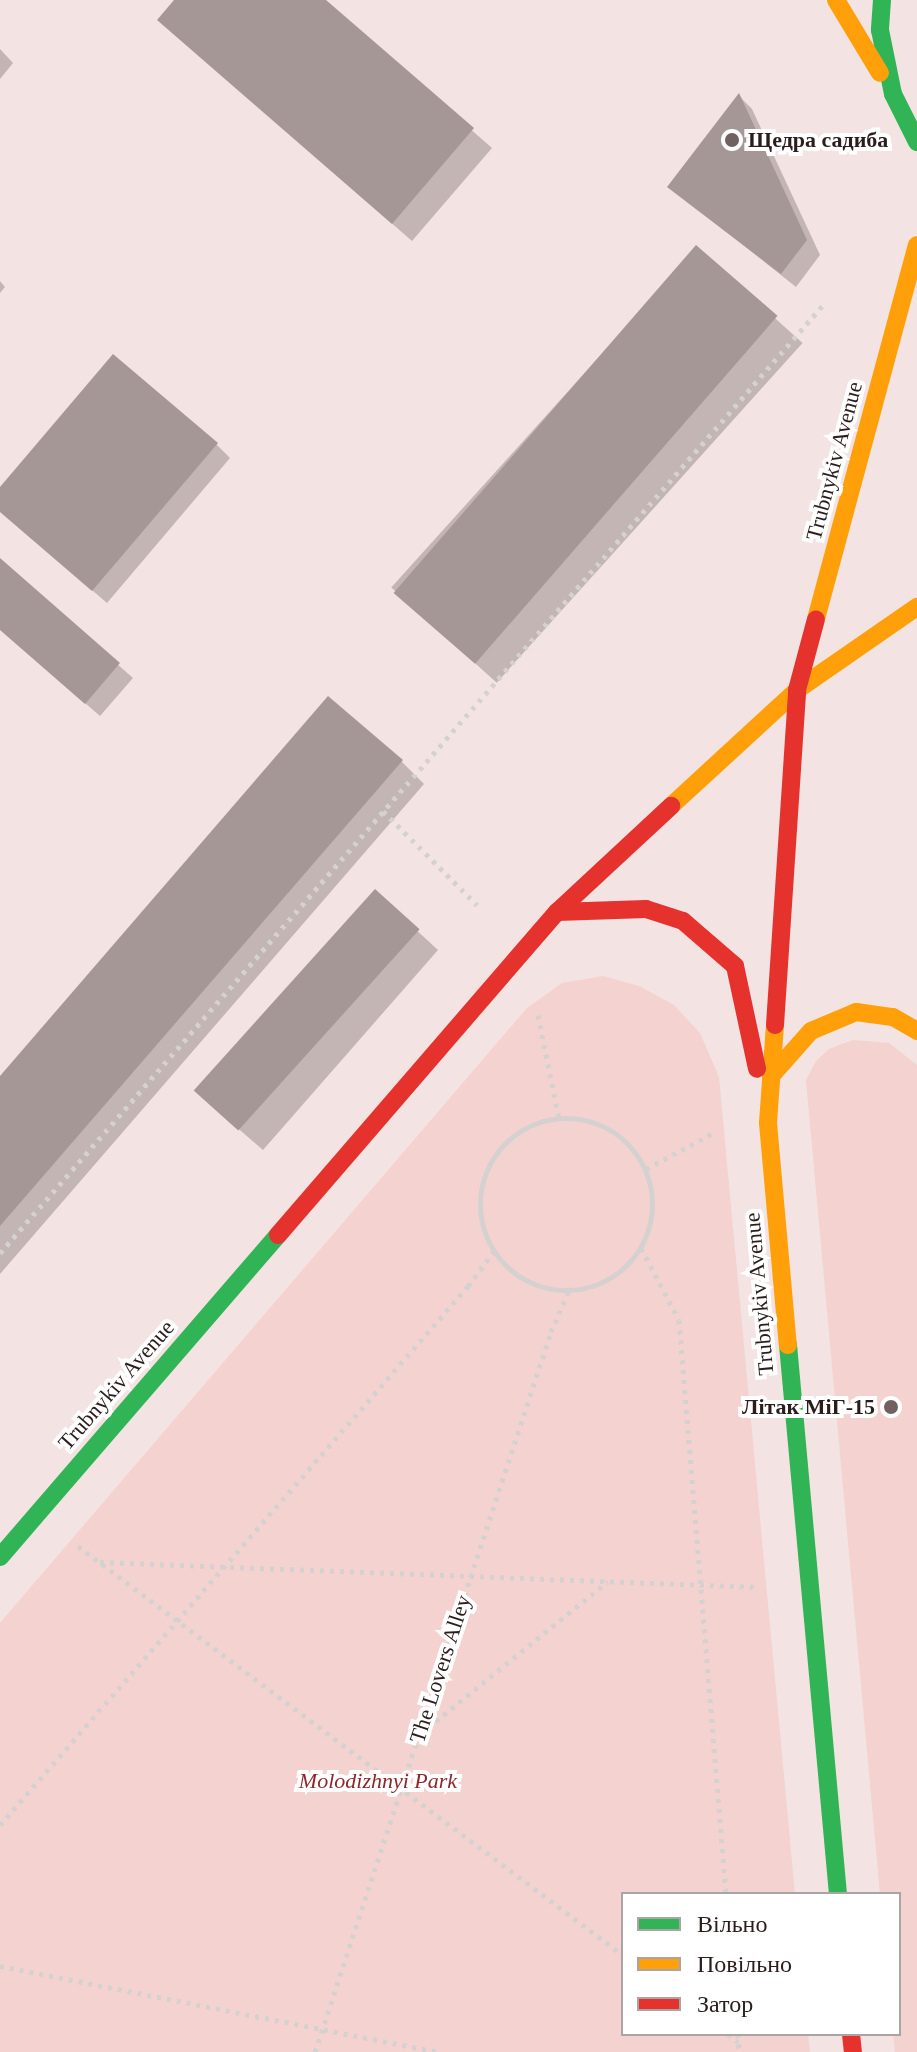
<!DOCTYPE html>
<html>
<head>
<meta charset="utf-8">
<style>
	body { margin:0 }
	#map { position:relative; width:917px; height:2052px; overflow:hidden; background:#f3e3e2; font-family:Georgia,serif }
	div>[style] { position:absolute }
	.green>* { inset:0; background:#f4d2d0 }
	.shadow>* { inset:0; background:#0003; transform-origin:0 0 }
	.building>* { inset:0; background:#a49796; transform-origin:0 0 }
	.path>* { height:5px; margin-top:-2.5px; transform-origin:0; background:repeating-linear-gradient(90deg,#d6d1d1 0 4px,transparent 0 10px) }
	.path>.ring { margin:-2.5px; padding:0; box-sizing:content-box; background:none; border:5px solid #d6d1d1; border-radius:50% }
	.fast>* { height:18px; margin:-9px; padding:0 9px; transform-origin:9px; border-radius:9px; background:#30b455 }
	.slow>* { height:18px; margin:-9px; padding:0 9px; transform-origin:9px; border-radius:9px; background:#ff9f0a }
	.jam>* { height:18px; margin:-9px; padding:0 9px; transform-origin:9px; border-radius:9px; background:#e5322d }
	.dots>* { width:22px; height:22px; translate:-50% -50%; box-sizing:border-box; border:4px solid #fff; border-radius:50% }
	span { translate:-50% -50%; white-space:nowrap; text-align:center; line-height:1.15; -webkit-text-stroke:8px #fff; paint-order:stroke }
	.poi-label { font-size:22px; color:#2a1d1c; font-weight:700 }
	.left { translate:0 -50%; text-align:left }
	.right { translate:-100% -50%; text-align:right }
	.street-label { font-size:22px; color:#2a1d1c }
	.park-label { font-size:22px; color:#8d272b; font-style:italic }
	.legend { position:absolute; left:621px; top:1892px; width:280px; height:144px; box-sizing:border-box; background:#fff; border:2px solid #aaa5a4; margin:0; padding:10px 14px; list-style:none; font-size:24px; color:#2a1d1c }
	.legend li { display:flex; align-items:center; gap:16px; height:40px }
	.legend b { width:40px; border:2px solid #aaa5a4 }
</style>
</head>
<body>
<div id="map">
	<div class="green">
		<div style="clip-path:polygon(603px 976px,639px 986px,674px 1005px,700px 1033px,719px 1077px,795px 1894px,623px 1894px,623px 2034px,808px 2034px,810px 2052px,0 2052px,0 1623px,527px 1008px,562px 983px)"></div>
		<div style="clip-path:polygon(853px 1040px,889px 1043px,917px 1065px,917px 2052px,895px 2052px,893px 2034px,899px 2034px,899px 1894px,880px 1894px,806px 1080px,816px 1061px,829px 1049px)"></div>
	</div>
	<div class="shadow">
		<div style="clip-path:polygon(177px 0,323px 0,492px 148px,412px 241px,159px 20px)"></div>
		<div style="clip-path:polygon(0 49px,13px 63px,0 79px)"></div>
		<div style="clip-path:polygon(739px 96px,752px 109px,820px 255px,796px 287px,670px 187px)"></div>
		<div style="left:697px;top:248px;width:142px;height:457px;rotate:42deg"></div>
		<div style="clip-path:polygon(0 281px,5px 287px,0 293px)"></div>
		<div style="clip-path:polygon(216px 444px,230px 458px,107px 603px,0 511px,0 490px)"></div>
		<div style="clip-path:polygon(0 561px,133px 678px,100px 716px,0 629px)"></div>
		<div style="clip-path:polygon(401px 761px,424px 784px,0 1274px,0 1079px)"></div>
		<div style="clip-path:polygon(375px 892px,438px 950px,263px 1150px,219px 1112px)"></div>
	</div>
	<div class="building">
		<div style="clip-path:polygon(174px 0,326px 0,474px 128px,392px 224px,157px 20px)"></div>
		<div style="clip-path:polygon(739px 93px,807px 240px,781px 274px,667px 187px)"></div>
		<div style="left:696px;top:245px;width:108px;height:461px;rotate:41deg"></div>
		<div style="clip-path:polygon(113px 354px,218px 443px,92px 591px,0 512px,0 487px)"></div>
		<div style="clip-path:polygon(0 558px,120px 663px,85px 704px,0 630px)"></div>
		<div style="clip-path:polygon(328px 696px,403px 760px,0 1226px,0 1076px)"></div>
		<div style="left:375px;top:889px;width:60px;height:271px;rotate:42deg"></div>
	</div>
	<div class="path">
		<div style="left:383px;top:811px;width:133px;rotate:45deg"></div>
		<div style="left:538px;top:1015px;width:105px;rotate:78.5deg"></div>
		<div class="ring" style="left:480px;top:1118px;width:167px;height:167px"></div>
		<div style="left:646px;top:1169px;width:78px;rotate:-28.2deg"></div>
		<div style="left:641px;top:1248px;width:81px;rotate:62.2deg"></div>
		<div style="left:679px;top:1320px;width:576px;rotate:85.32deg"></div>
		<div style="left:0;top:1253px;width:1255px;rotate:-49.04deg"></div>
		<div style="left:78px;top:1546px;width:681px;rotate:36.89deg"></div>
		<div style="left:100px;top:1562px;width:658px;rotate:2.18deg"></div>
		<div style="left:420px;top:1734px;width:242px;rotate:-39.1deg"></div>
		<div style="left:0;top:1825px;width:714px;rotate:-49.03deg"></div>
		<div style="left:468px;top:1286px;width:44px;rotate:-53.4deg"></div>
		<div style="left:0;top:1966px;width:445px;rotate:11.1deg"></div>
		<div style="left:728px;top:2034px;width:13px;rotate:39deg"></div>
		<div style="left:738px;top:2034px;width:18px;rotate:87deg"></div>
		<div style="left:315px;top:2052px;width:758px;rotate:-71.85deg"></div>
		<div style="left:551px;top:1332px;width:46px;rotate:-66.8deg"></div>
	</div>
	<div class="fast">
		<div style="left:882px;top:0;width:30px;rotate:94deg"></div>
		<div style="left:880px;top:30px;width:65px;rotate:78.5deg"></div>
		<div style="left:893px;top:94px;width:54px;rotate:63.4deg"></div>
		<div style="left:788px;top:1345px;width:551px;rotate:84.8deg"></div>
		<div style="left:0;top:1557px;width:425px;rotate:-49.2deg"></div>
	</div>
	<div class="slow">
		<div style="left:836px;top:0;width:85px;rotate:58.9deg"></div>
		<div style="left:816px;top:619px;width:387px;rotate:-74.9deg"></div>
		<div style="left:671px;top:806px;width:171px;rotate:-42.6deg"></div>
		<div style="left:797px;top:690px;width:146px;rotate:-34.7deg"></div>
		<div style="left:775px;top:1025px;width:98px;rotate:94.1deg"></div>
		<div style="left:768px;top:1123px;width:223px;rotate:84.9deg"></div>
		<div style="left:771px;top:1076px;width:60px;rotate:-48.4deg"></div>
		<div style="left:811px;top:1031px;width:49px;rotate:-22.9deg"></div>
		<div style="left:856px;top:1012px;width:37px;rotate:8deg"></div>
		<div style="left:893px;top:1017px;width:28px;rotate:30deg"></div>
	</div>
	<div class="jam">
		<div style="left:557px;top:912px;width:89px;rotate:-1.9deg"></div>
		<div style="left:646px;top:909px;width:39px;rotate:18deg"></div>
		<div style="left:683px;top:921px;width:69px;rotate:40.9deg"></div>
		<div style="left:735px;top:966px;width:105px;rotate:77.9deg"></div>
		<div style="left:775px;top:1025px;width:336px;rotate:-86.2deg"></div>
		<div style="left:797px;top:690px;width:73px;rotate:-75deg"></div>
		<div style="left:278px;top:1235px;width:427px;rotate:-49.2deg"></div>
		<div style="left:557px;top:912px;width:156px;rotate:-42.9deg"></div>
		<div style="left:851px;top:2034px;width:18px;rotate:84deg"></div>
	</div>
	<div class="dots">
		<div style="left:732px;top:140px;background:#706261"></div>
		<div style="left:891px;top:1407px;background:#706261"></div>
	</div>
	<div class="poi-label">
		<span class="left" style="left:748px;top:140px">Щедра садиба</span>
		<span class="right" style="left:875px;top:1407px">Літак МіГ-15</span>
	</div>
	<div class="street-label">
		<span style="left:834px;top:461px;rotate:-75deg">Trubnykiv Avenue</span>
		<span style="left:759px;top:1294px;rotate:-95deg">Trubnykiv Avenue</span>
		<span style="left:116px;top:1385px;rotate:-49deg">Trubnykiv Avenue</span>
		<span style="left:440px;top:1669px;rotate:-72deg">The Lovers Alley</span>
	</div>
	<div class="park-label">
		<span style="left:378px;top:1781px">Molodizhnyi Park</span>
	</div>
	<ul class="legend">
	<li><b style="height:10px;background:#30b455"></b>Вільно</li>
	<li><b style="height:10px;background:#ff9f0a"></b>Повільно</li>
	<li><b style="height:10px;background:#e5322d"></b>Затор</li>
	</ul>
</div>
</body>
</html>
